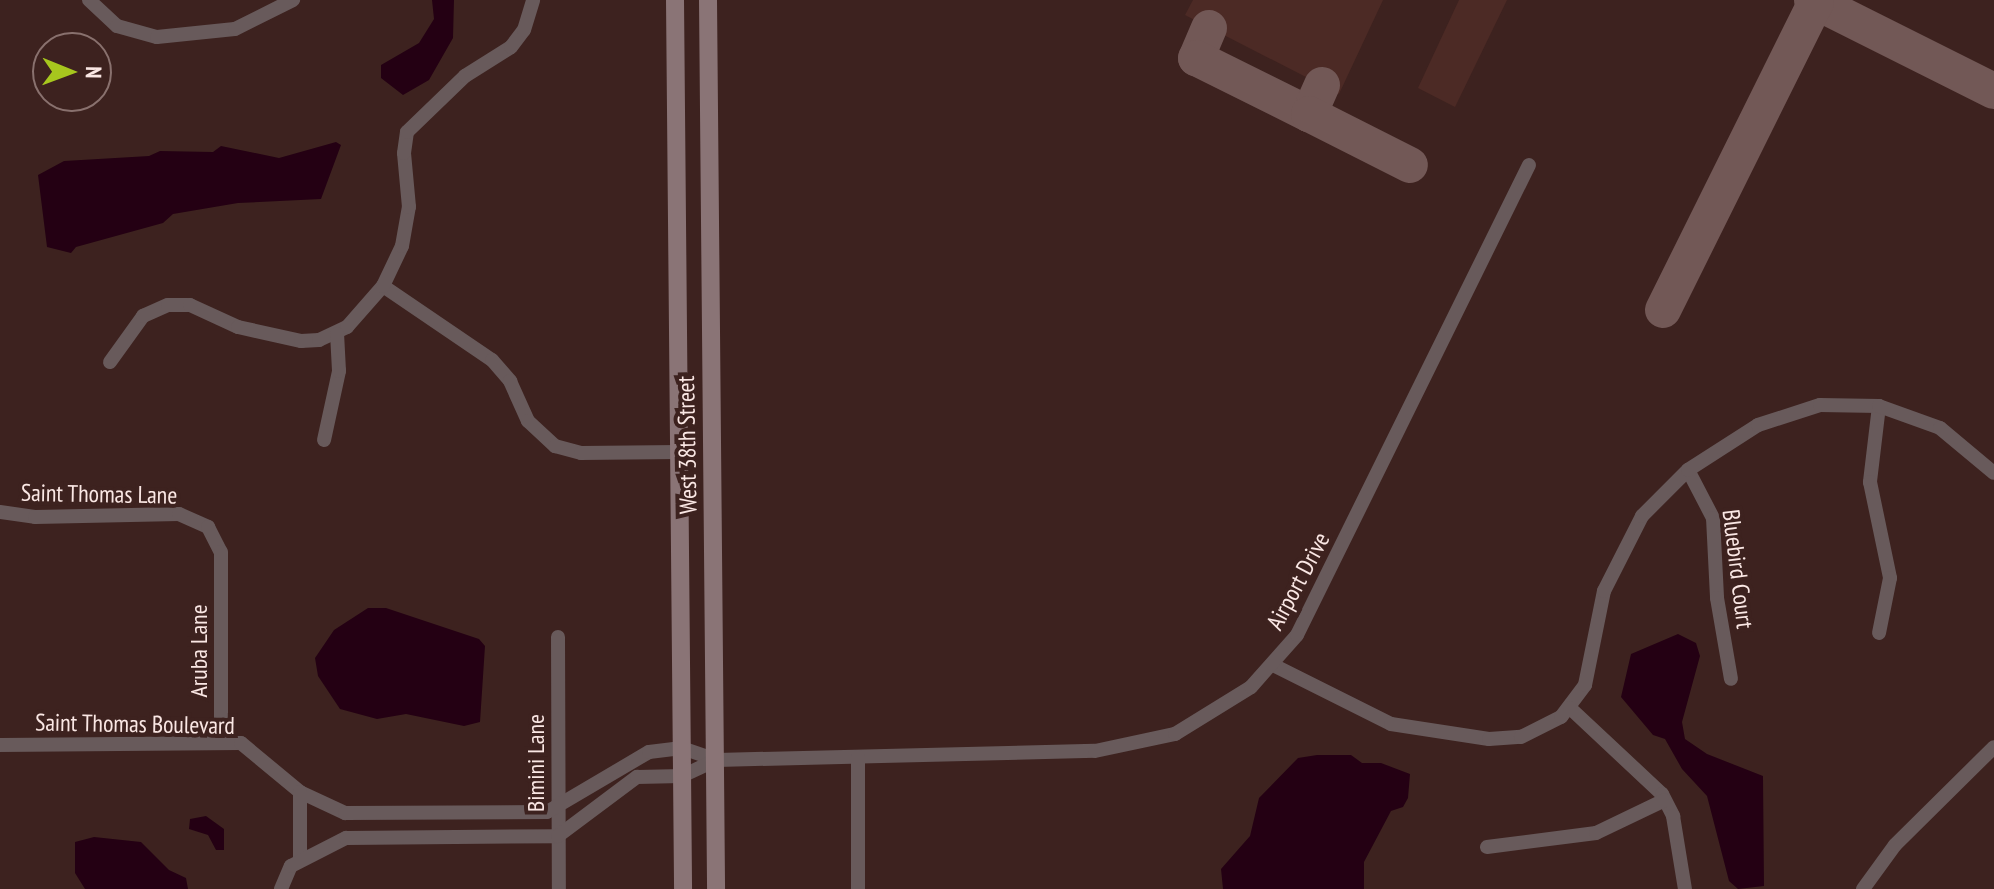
<!DOCTYPE html>
<html>
<head>
<meta charset="utf-8">
<style>
	body { margin:0 }
	#map { position:relative; width:1994px; height:889px; overflow:hidden; background:#3d221f; font-family:"PT Sans Narrow",sans-serif }
	div>[style] { position:absolute }
	.built>* { inset:0; background:#4c2a25 }
	.water>* { inset:0; background:#240013 }
	.taxiway>* { height:36px; margin:-18px; padding:0 18px; transform-origin:18px; border-radius:18px; background:#725856 }
	.street>* { height:14px; margin:-7px; padding:0 7px; transform-origin:7px; border-radius:7px; background:#685a5b }
	.secondary>* { height:18px; margin:-9px; padding:0 9px; transform-origin:9px; border-radius:9px; background:#8a7476 }
	span { translate:-50% -50%; white-space:nowrap; text-align:center; line-height:1.15; -webkit-text-stroke:8px #3d221f; paint-order:stroke }
	.street-label { font-size:24px; color:#fae7e4 }
	.north { position:absolute; left:32px; top:32px; width:80px; height:80px; box-sizing:border-box; background:#3d221f; border:2px solid #89716e; border-radius:50%; rotate:91deg; font-size:22px; font-weight:700; line-height:32px; text-align:center; color:#fae7e4 }
	.north::after { content:''; display:block; margin:auto; width:28px; height:36px; background:#a7c71e; clip-path:polygon(50% 0,100% 100%,50% 72%,0 100%) }
</style>
</head>
<body>
<div id="map">
	<div class="built">
		<div style="clip-path:polygon(1193px 0,1383px 0,1339px 94px,1185px 15px)"></div>
		<div style="clip-path:polygon(1459px 0,1507px 0,1455px 107px,1418px 88px)"></div>
	</div>
	<div class="water">
		<div style="clip-path:polygon(432px 0,454px 0,453px 38px,429px 80px,403px 95px,381px 78px,381px 65px,419px 43px,434px 19px)"></div>
		<div style="clip-path:polygon(336px 142px,341px 145px,321px 199px,238px 203px,173px 214px,163px 223px,76px 247px,71px 253px,47px 247px,38px 175px,64px 161px,149px 156px,160px 151px,213px 152px,221px 146px,279px 158px)"></div>
		<div style="clip-path:polygon(368px 608px,386px 608px,479px 639px,485px 646px,480px 722px,464px 726px,406px 714px,377px 719px,340px 709px,318px 676px,315px 658px,334px 630px)"></div>
		<div style="clip-path:polygon(1678px 634px,1696px 643px,1700px 656px,1682px 722px,1685px 739px,1707px 754px,1763px 776px,1764px 886px,1738px 889px,1729px 881px,1707px 796px,1682px 769px,1665px 739px,1653px 735px,1621px 697px,1631px 654px)"></div>
		<div style="clip-path:polygon(1317px 755px,1351px 755px,1362px 763px,1381px 763px,1410px 774px,1408px 798px,1403px 807px,1391px 811px,1364px 862px,1364px 889px,1223px 889px,1221px 869px,1250px 836px,1259px 798px,1298px 758px)"></div>
		<div style="clip-path:polygon(206px 816px,224px 829px,224px 850px,216px 850px,208px 835px,189px 829px,190px 819px)"></div>
		<div style="clip-path:polygon(94px 837px,141px 842px,169px 870px,186px 878px,188px 889px,85px 889px,75px 873px,75px 842px)"></div>
	</div>
	<div class="taxiway">
		<div style="left:1812px;top:0;width:203px;rotate:26.6deg"></div>
		<div style="left:1209px;top:28px;width:33px;rotate:113deg"></div>
		<div style="left:1196px;top:58px;width:126px;rotate:26.4deg"></div>
		<div style="left:1322px;top:85px;width:32px;rotate:114deg"></div>
		<div style="left:1309px;top:114px;width:113px;rotate:26.8deg"></div>
		<div style="left:1663px;top:310px;width:344px;rotate:-63.6deg"></div>
	</div>
	<div class="street">
		<div style="left:89px;top:0;width:38px;rotate:43deg"></div>
		<div style="left:117px;top:26px;width:41px;rotate:15.4deg"></div>
		<div style="left:157px;top:37px;width:78px;rotate:-5.9deg"></div>
		<div style="left:235px;top:29px;width:65px;rotate:-26.6deg"></div>
		<div style="left:383px;top:286px;width:132px;rotate:34.2deg"></div>
		<div style="left:492px;top:360px;width:28px;rotate:49deg"></div>
		<div style="left:510px;top:381px;width:44px;rotate:65.8deg"></div>
		<div style="left:528px;top:421px;width:37px;rotate:43deg"></div>
		<div style="left:555px;top:446px;width:27px;rotate:15deg"></div>
		<div style="left:581px;top:453px;width:97px;rotate:-0.6deg"></div>
		<div style="left:110px;top:362px;width:57px;rotate:-54.3deg"></div>
		<div style="left:143px;top:316px;width:27px;rotate:-24deg"></div>
		<div style="left:168px;top:305px;width:22px"></div>
		<div style="left:190px;top:305px;width:53px;rotate:24.6deg"></div>
		<div style="left:238px;top:327px;width:65px;rotate:12.5deg"></div>
		<div style="left:301px;top:341px;width:18px;rotate:-3deg"></div>
		<div style="left:319px;top:340px;width:31px;rotate:-25deg"></div>
		<div style="left:347px;top:327px;width:55px;rotate:-48.7deg"></div>
		<div style="left:383px;top:286px;width:44px;rotate:-64.6deg"></div>
		<div style="left:402px;top:246px;width:40px;rotate:-80deg"></div>
		<div style="left:409px;top:207px;width:54px;rotate:-95.3deg"></div>
		<div style="left:404px;top:153px;width:21px;rotate:-82deg"></div>
		<div style="left:407px;top:132px;width:81px;rotate:-44deg"></div>
		<div style="left:465px;top:76px;width:54px;rotate:-32.2deg"></div>
		<div style="left:511px;top:47px;width:21px;rotate:-53deg"></div>
		<div style="left:524px;top:30px;width:31px;rotate:-73deg"></div>
		<div style="left:1879px;top:406px;width:77px;rotate:96.8deg"></div>
		<div style="left:1870px;top:482px;width:98px;rotate:78.2deg"></div>
		<div style="left:1890px;top:578px;width:56px;rotate:101.3deg"></div>
		<div style="left:324px;top:440px;width:71px;rotate:-77.7deg"></div>
		<div style="left:339px;top:371px;width:37px;rotate:-93deg"></div>
		<div style="left:1688px;top:470px;width:54px;rotate:62.5deg"></div>
		<div style="left:1713px;top:518px;width:80px;rotate:87.1deg"></div>
		<div style="left:1717px;top:598px;width:82px;rotate:80.2deg"></div>
		<div style="left:0;top:512px;width:35px;rotate:8deg"></div>
		<div style="left:35px;top:517px;width:144px;rotate:-1.2deg"></div>
		<div style="left:179px;top:514px;width:32px;rotate:24deg"></div>
		<div style="left:208px;top:527px;width:28px;rotate:63deg"></div>
		<div style="left:221px;top:552px;width:191px;rotate:90deg"></div>
		<div style="left:558px;top:637px;width:252px;rotate:89.8deg"></div>
		<div style="left:1273px;top:665px;width:132px;rotate:26.6deg"></div>
		<div style="left:1391px;top:724px;width:99px;rotate:8.7deg"></div>
		<div style="left:1489px;top:739px;width:32px;rotate:-4deg"></div>
		<div style="left:1521px;top:737px;width:45px;rotate:-26.6deg"></div>
		<div style="left:1561px;top:717px;width:40px;rotate:-53deg"></div>
		<div style="left:1585px;top:685px;width:96px;rotate:-78.6deg"></div>
		<div style="left:1604px;top:591px;width:84px;rotate:-63.1deg"></div>
		<div style="left:1642px;top:516px;width:65px;rotate:-45deg"></div>
		<div style="left:1688px;top:470px;width:83px;rotate:-32.7deg"></div>
		<div style="left:1758px;top:425px;width:65px;rotate:-17.9deg"></div>
		<div style="left:1820px;top:405px;width:59px;rotate:1deg"></div>
		<div style="left:1879px;top:406px;width:65px;rotate:19.8deg"></div>
		<div style="left:1940px;top:428px;width:70px;rotate:39.8deg"></div>
		<div style="left:1570px;top:708px;width:126px;rotate:43.1deg"></div>
		<div style="left:1662px;top:794px;width:25px;rotate:63deg"></div>
		<div style="left:1673px;top:816px;width:74px;rotate:80.7deg"></div>
		<div style="left:0;top:745px;width:241px;rotate:-0.5deg"></div>
		<div style="left:241px;top:743px;width:77px;rotate:39.7deg"></div>
		<div style="left:300px;top:792px;width:50px;rotate:25deg"></div>
		<div style="left:345px;top:813px;width:202px;rotate:-0.3deg"></div>
		<div style="left:547px;top:812px;width:118px;rotate:-30.5deg"></div>
		<div style="left:649px;top:752px;width:33px;rotate:-7deg"></div>
		<div style="left:682px;top:748px;width:37px;rotate:19deg"></div>
		<div style="left:717px;top:760px;width:378px;rotate:-1.4deg"></div>
		<div style="left:1095px;top:751px;width:82px;rotate:-12deg"></div>
		<div style="left:1175px;top:734px;width:89px;rotate:-31.7deg"></div>
		<div style="left:1251px;top:687px;width:69px;rotate:-48.5deg"></div>
		<div style="left:1297px;top:635px;width:524px;rotate:-63.73deg"></div>
		<div style="left:300px;top:792px;width:67px;rotate:90deg"></div>
		<div style="left:1487px;top:847px;width:110px;rotate:-7.3deg"></div>
		<div style="left:1596px;top:833px;width:76px;rotate:-25.6deg"></div>
		<div style="left:281px;top:889px;width:25px;rotate:-67deg"></div>
		<div style="left:291px;top:866px;width:62px;rotate:-27deg"></div>
		<div style="left:346px;top:838px;width:212px;rotate:-0.5deg"></div>
		<div style="left:558px;top:836px;width:99px;rotate:-36.8deg"></div>
		<div style="left:637px;top:777px;width:45px;rotate:-1.3deg"></div>
		<div style="left:682px;top:776px;width:38px;rotate:-25deg"></div>
		<div style="left:858px;top:889px;width:132px;rotate:-90deg"></div>
		<div style="left:1863px;top:889px;width:54px;rotate:-54deg"></div>
		<div style="left:1895px;top:845px;width:139px;rotate:-44.7deg"></div>
	</div>
	<div class="secondary">
		<div style="left:675px;top:0;width:889px;rotate:89.48deg"></div>
		<div style="left:708px;top:0;width:889px;rotate:89.48deg"></div>
	</div>
	<div class="street-label">
		<span style="left:687px;top:445px;rotate:-91deg">West 38th Street</span>
		<span style="left:99px;top:494px;rotate:1deg">Saint Thomas Lane</span>
		<span style="left:1738px;top:569px;rotate:83deg">Bluebird Court</span>
		<span style="left:1298px;top:581px;rotate:-62deg">Airport Drive</span>
		<span style="left:199px;top:651px;rotate:-90deg">Aruba Lane</span>
		<span style="left:135px;top:724px;rotate:1deg">Saint Thomas Boulevard</span>
		<span style="left:536px;top:763px;rotate:-90deg">Bimini Lane</span>
	</div>
	<div class="north">N</div>
</div>
</body>
</html>
